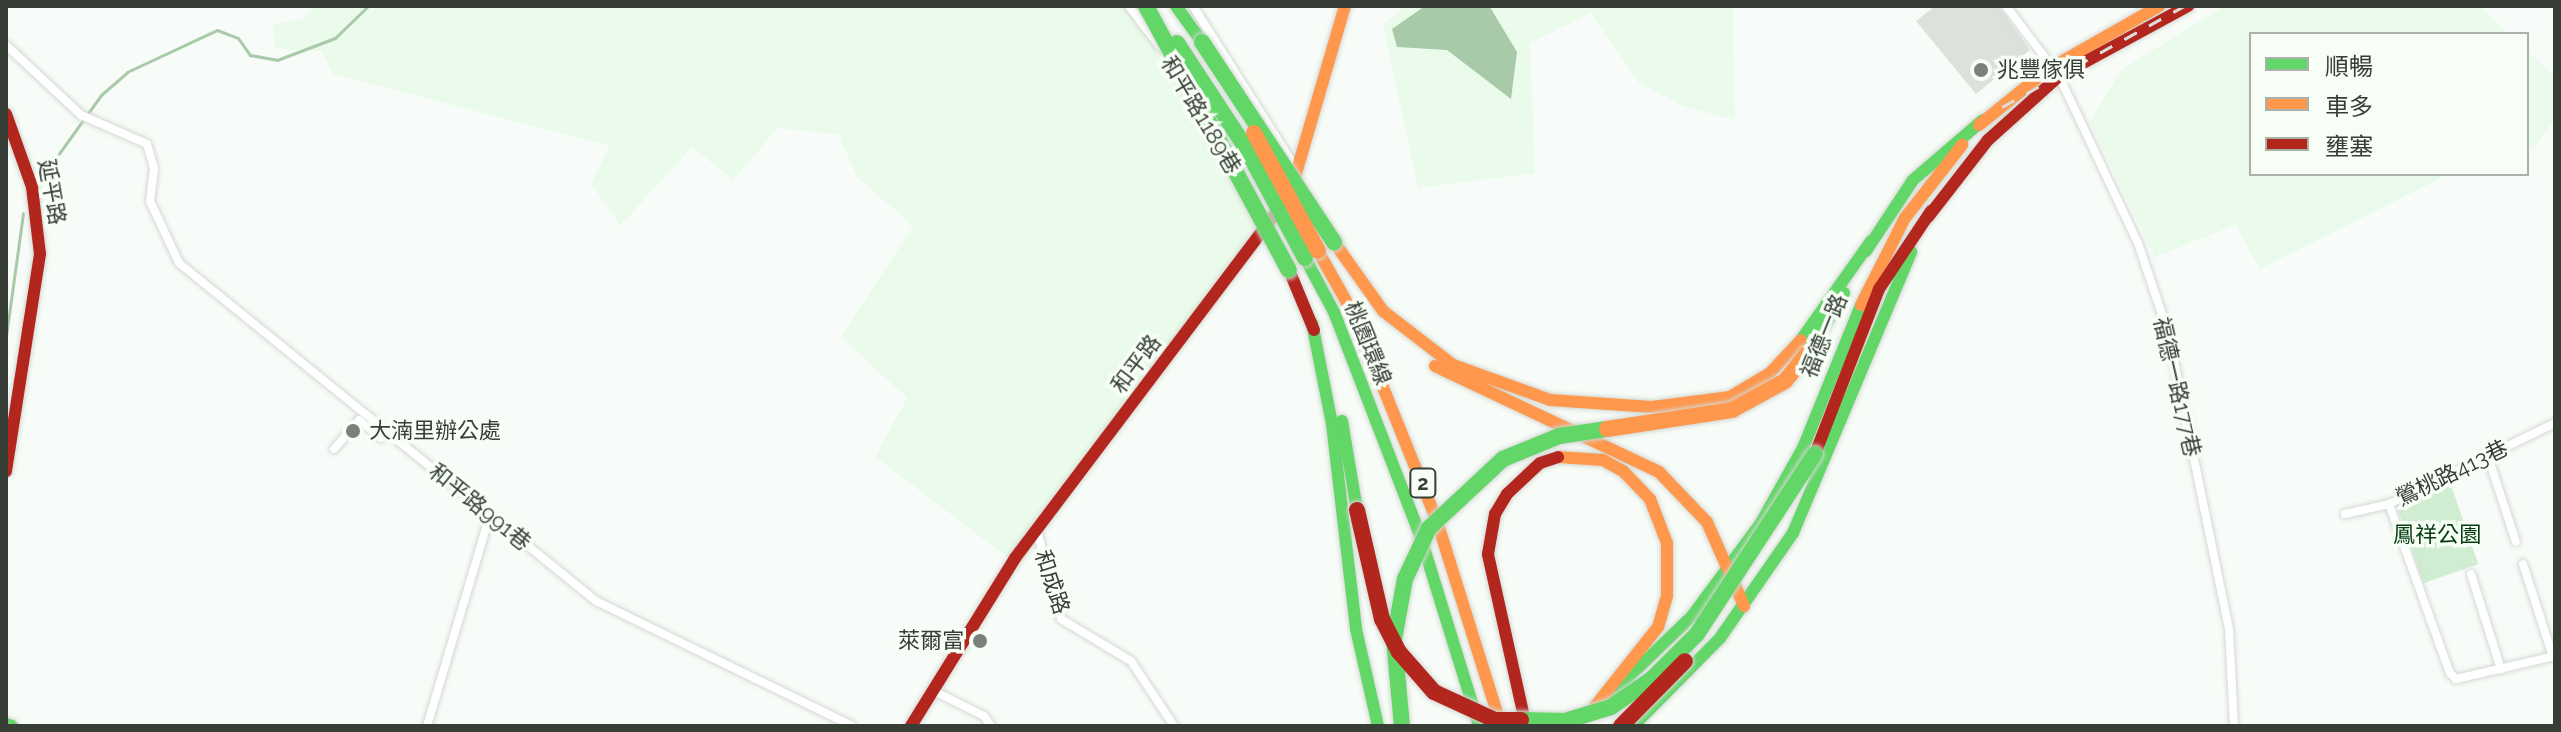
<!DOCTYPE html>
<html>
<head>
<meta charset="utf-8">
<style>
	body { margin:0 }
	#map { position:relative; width:2561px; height:732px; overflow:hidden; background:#f8fcf8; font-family:Raleway,"Noto Sans TC",sans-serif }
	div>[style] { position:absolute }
	.built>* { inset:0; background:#ebfbeb }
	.green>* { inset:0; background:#d0edd1; transform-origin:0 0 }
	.water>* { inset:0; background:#a8caa9 }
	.stream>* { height:3px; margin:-1.5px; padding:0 1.5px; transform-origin:1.5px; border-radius:1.5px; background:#a8caa9 }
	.building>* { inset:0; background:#dbe2db }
	.roads { filter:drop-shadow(0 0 2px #d4d9d4) drop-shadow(0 0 2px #d4d9d4) }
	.street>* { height:8px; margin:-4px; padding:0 4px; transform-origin:4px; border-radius:4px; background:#fefffe }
	.fast>* { height:12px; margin:-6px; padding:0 6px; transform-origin:6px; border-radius:6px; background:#63d668 }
	.slow>* { height:12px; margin:-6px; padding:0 6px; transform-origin:6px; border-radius:6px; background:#ff974d }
	.jam>* { height:12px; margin:-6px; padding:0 6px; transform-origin:6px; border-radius:6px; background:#b3261e }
	.rail>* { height:3px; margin-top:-1.5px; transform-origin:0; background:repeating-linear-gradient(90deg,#dcdddc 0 14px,transparent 0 28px) }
	.bridges { filter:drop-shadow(0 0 2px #d4d8d4) drop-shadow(0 0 2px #d4d8d4) }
	.fast-bridge>* { height:16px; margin:-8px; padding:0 8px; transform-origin:8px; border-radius:8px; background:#63d668 }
	.slow-bridge>* { height:16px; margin:-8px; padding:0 8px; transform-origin:8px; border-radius:8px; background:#ff974d }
	.jam-bridge>* { height:16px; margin:-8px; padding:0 8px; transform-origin:8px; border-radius:8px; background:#b3261e }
	.dots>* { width:22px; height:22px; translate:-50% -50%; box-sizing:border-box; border:4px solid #f6fef6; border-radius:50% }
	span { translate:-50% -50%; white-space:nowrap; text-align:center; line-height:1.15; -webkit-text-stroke:7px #f6fef6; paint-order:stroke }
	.shield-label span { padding:2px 6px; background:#f6fef6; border:2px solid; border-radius:6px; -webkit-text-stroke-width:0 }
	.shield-label { font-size:20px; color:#363e36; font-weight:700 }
	.poi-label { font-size:22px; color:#363e36 }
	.left { translate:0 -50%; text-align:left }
	.right { translate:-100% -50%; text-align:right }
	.street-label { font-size:22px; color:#363e36 }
	.park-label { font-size:22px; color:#063c0f }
	.frame { position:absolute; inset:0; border:8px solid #363e36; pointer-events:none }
	.legend { position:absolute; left:2249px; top:32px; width:280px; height:144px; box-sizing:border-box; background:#f6fef6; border:2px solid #a9b1a9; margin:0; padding:10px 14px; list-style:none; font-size:24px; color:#363e36 }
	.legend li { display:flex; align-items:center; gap:16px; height:40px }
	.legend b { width:40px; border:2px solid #a9b1a9 }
</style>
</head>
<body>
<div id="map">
	<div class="built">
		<div style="clip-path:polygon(315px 6px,1130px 6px,1258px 231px,1010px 559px,875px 457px,907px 398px,841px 337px,913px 226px,857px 177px,838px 134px,778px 128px,733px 180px,692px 147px,620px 226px,591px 183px,610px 146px,333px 74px,321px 51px,276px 49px,272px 24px,302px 19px)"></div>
		<div style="clip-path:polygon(1404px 6px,1733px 6px,1735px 120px,1685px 107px,1639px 83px,1591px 13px,1530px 43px,1535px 173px,1418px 188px,1383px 25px)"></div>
		<div style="clip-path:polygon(2224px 6px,2481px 6px,2509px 34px,2251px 34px,2251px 174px,2449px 174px,2260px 269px,2235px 225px,2155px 257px,2090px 122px,2121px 70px)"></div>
		<div style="clip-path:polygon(2527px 51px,2555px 76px,2555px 119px,2534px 148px,2527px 148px)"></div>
	</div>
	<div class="green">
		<div style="left:2450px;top:482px;width:87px;height:58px;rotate:71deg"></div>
	</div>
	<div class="water">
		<div style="clip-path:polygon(1425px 6px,1490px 7px,1517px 52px,1511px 99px,1447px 50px,1397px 47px,1392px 29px)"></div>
	</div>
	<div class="stream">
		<div style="left:45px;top:173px;width:96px;rotate:-54.3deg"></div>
		<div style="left:101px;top:95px;width:35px;rotate:-41deg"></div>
		<div style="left:127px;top:72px;width:99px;rotate:-25deg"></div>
		<div style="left:217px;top:30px;width:22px;rotate:21deg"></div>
		<div style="left:238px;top:38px;width:21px;rotate:55deg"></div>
		<div style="left:250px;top:55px;width:27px;rotate:10deg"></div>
		<div style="left:277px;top:60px;width:62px;rotate:-20.8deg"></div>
		<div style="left:335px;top:38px;width:46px;rotate:-44.1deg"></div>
		<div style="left:6px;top:336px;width:124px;rotate:-82.1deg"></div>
	</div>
	<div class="building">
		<div style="clip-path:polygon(1935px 6px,1999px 6px,2030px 50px,1976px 94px,1916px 21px)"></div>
	</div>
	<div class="roads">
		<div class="street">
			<div style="left:1129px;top:6px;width:51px;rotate:52.9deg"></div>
			<div style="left:1193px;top:6px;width:194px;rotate:57.6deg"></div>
			<div style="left:2006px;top:6px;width:88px;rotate:52.9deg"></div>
			<div style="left:2059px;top:76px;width:185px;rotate:64.7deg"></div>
			<div style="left:2138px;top:243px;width:94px;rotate:71.4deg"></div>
			<div style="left:2168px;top:332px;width:304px;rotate:78.4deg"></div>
			<div style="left:2229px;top:630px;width:96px;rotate:87deg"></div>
			<div style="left:6px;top:45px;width:103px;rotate:43deg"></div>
			<div style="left:81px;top:115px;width:72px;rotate:23.7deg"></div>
			<div style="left:147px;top:144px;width:26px;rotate:74deg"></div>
			<div style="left:154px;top:169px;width:32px;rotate:97deg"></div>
			<div style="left:150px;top:201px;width:68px;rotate:64.9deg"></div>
			<div style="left:179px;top:263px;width:537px;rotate:39.03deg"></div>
			<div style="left:596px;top:601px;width:285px;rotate:26deg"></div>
			<div style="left:334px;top:449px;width:38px;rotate:-49deg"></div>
			<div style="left:359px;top:420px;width:28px;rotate:39deg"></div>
			<div style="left:2488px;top:456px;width:90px;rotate:72deg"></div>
			<div style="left:2389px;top:504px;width:180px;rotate:70.2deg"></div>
			<div style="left:2450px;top:673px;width:8px;rotate:45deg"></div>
			<div style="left:2456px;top:679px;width:102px;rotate:-13.1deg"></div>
			<div style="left:2345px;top:514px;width:45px;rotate:-12.8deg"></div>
			<div style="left:2389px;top:504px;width:185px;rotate:-26deg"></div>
			<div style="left:1037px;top:531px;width:91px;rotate:74.7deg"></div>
			<div style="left:1061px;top:619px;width:82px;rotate:31deg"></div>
			<div style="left:1131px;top:661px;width:78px;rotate:56.5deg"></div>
			<div style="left:2523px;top:564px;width:98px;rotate:72.1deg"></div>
			<div style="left:2471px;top:574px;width:100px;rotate:72.5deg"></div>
			<div style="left:932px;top:690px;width:58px;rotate:26.6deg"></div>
			<div style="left:984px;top:716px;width:12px;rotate:55deg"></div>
			<div style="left:427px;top:726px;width:220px;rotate:-73.4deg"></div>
		</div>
		<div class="fast">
			<div style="left:1176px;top:6px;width:44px;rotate:54.2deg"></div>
			<div style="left:1866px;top:251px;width:85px;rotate:-56.5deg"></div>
			<div style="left:1913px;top:180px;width:92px;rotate:-40.6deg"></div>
			<div style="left:1305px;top:258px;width:61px;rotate:61.8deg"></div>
			<div style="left:1334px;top:312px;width:239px;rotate:68.9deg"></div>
			<div style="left:1420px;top:535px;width:200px;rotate:72.8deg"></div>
			<div style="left:1312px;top:323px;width:103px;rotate:78.8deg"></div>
			<div style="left:1332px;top:424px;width:206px;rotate:83.3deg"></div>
			<div style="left:1356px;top:629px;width:99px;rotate:77.2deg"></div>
			<div style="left:1801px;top:340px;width:121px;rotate:-54.7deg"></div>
			<div style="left:1808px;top:353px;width:70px;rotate:-59deg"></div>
			<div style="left:1342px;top:421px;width:90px;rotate:80.4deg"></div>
			<div style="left:1609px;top:696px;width:115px;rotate:-43.9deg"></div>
			<div style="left:1692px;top:616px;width:116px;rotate:-53.4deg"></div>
			<div style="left:1761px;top:523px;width:86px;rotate:-60.8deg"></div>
			<div style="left:1803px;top:448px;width:154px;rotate:-67.9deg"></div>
			<div style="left:6px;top:724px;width:6px;rotate:18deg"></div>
			<div style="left:1633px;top:726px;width:124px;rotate:-45.3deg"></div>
			<div style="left:1720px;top:638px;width:128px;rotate:-55.2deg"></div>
			<div style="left:1793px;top:533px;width:305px;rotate:-67.2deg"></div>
		</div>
		<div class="slow">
			<div style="left:1979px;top:125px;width:87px;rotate:-39deg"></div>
			<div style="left:2047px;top:70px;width:129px;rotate:-29.7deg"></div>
			<div style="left:1292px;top:187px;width:189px;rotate:-73.7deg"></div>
			<div style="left:1334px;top:242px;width:85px;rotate:54.6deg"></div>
			<div style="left:1383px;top:311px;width:88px;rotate:37.6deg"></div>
			<div style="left:1453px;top:365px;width:103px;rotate:19.8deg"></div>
			<div style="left:1550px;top:400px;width:102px;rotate:3.9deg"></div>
			<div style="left:1652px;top:407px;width:79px;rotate:-7.3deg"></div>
			<div style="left:1730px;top:397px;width:47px;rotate:-31deg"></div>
			<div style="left:1770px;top:373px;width:45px;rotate:-46.8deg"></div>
			<div style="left:1318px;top:251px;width:71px;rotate:60.6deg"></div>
			<div style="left:1353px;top:313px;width:221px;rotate:68deg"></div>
			<div style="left:1436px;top:518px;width:218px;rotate:72.6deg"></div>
			<div style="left:1861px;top:305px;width:97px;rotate:-63.2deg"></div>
			<div style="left:1905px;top:218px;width:93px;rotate:-52deg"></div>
			<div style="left:1435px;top:366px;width:248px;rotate:25.3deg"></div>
			<div style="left:1659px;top:472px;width:69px;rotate:46.2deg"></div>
			<div style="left:1707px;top:522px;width:92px;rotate:66.2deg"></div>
			<div style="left:1558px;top:457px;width:45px;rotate:3.8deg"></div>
			<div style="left:1603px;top:460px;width:23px;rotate:29deg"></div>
			<div style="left:1623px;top:471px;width:39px;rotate:46deg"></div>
			<div style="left:1650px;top:499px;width:47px;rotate:68.9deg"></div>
			<div style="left:1667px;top:543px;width:53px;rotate:90deg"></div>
			<div style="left:1667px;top:596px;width:32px;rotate:106deg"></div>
			<div style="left:1658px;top:627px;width:105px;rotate:128.4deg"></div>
		</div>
		<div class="jam">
			<div style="left:6px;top:114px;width:77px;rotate:70.4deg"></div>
			<div style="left:32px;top:187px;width:67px;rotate:83.2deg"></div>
			<div style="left:40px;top:254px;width:220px;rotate:98.9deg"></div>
			<div style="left:1928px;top:217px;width:98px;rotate:-52.1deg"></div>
			<div style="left:1988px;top:140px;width:96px;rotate:-42deg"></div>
			<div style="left:2059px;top:76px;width:147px;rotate:-28.5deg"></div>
			<div style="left:1289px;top:270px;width:65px;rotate:67.4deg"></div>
			<div style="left:1815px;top:454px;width:177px;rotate:-68.8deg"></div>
			<div style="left:1879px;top:289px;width:94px;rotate:-56.3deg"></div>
			<div style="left:911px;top:726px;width:198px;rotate:-58.2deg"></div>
			<div style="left:1015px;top:558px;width:441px;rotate:-52.9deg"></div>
			<div style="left:1526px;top:726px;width:176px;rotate:-102.5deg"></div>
			<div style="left:1488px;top:554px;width:41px;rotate:-80.1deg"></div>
			<div style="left:1495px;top:514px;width:23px;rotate:-59deg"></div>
			<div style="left:1507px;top:494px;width:45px;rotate:-43.2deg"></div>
			<div style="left:1540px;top:463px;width:19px;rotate:-18deg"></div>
		</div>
	</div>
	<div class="rail">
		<div style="left:2002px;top:107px;width:208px;rotate:-29deg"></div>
	</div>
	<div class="bridges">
		<div class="fast-bridge">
			<div style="left:1146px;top:6px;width:300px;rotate:61.6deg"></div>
			<div style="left:1202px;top:42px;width:240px;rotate:56.6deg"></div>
			<div style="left:1177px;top:43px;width:126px;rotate:56.7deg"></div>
			<div style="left:1246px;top:148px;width:125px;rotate:61.8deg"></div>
			<div style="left:1521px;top:720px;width:44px;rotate:1.3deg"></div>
			<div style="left:1565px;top:721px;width:48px;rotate:-16.9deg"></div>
			<div style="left:1611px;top:707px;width:51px;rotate:-34.6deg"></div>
			<div style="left:1653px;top:678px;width:62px;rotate:-45deg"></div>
			<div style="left:1697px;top:634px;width:215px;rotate:-56.8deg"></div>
			<div style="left:1402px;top:726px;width:87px;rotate:-95.3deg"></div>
			<div style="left:1394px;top:639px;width:61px;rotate:-79.6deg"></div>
			<div style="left:1405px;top:579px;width:56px;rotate:-64.8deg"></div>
			<div style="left:1429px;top:528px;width:101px;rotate:-43deg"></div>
			<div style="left:1503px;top:459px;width:61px;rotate:-22.3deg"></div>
			<div style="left:1559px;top:436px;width:49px;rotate:-8.3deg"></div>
		</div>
		<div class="slow-bridge">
			<div style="left:1254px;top:133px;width:134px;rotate:61.5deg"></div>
			<div style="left:1607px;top:429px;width:126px;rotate:-8.6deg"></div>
			<div style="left:1732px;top:410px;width:60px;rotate:-28.7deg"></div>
			<div style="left:1785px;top:381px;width:36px;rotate:-51deg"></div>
		</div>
		<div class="jam-bridge">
			<div style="left:1357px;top:510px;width:112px;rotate:77.1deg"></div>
			<div style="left:1382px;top:619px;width:37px;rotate:63deg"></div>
			<div style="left:1399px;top:652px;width:53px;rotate:48.8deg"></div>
			<div style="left:1434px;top:692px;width:67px;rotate:24.7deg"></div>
			<div style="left:1495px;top:720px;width:26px"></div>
			<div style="left:1621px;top:726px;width:91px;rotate:-45.4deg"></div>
		</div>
	</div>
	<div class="dots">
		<div style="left:1981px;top:70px;background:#7a807a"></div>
		<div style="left:353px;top:431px;background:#7a807a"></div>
		<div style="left:980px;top:641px;background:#7a807a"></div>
	</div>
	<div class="shield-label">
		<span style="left:1423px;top:483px">2</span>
	</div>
	<div class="poi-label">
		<span class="left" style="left:1997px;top:70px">兆豐傢俱</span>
		<span class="left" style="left:369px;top:431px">大湳里辦公處</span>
		<span class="right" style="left:964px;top:641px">萊爾富</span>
	</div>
	<div class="street-label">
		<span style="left:1201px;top:115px;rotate:59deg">和平路1189巷</span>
		<span style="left:52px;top:192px;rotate:80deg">延平路</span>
		<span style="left:1824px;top:336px;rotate:-68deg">福德一路</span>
		<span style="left:1368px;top:343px;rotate:68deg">桃園環線</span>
		<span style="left:1136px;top:364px;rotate:-53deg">和平路</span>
		<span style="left:2177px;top:387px;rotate:77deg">福德一路177巷</span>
		<span style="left:2452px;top:473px;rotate:-26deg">鶯桃路413巷</span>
		<span style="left:480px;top:507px;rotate:39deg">和平路991巷</span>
		<span style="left:1052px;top:582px;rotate:72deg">和成路</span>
	</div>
	<div class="park-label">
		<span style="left:2437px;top:535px">鳳祥公園</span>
	</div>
	<div class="frame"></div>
	<ul class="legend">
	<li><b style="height:10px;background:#63d668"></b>順暢</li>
	<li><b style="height:10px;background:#ff974d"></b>車多</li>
	<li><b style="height:10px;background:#b3261e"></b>壅塞</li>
	</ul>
</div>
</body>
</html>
